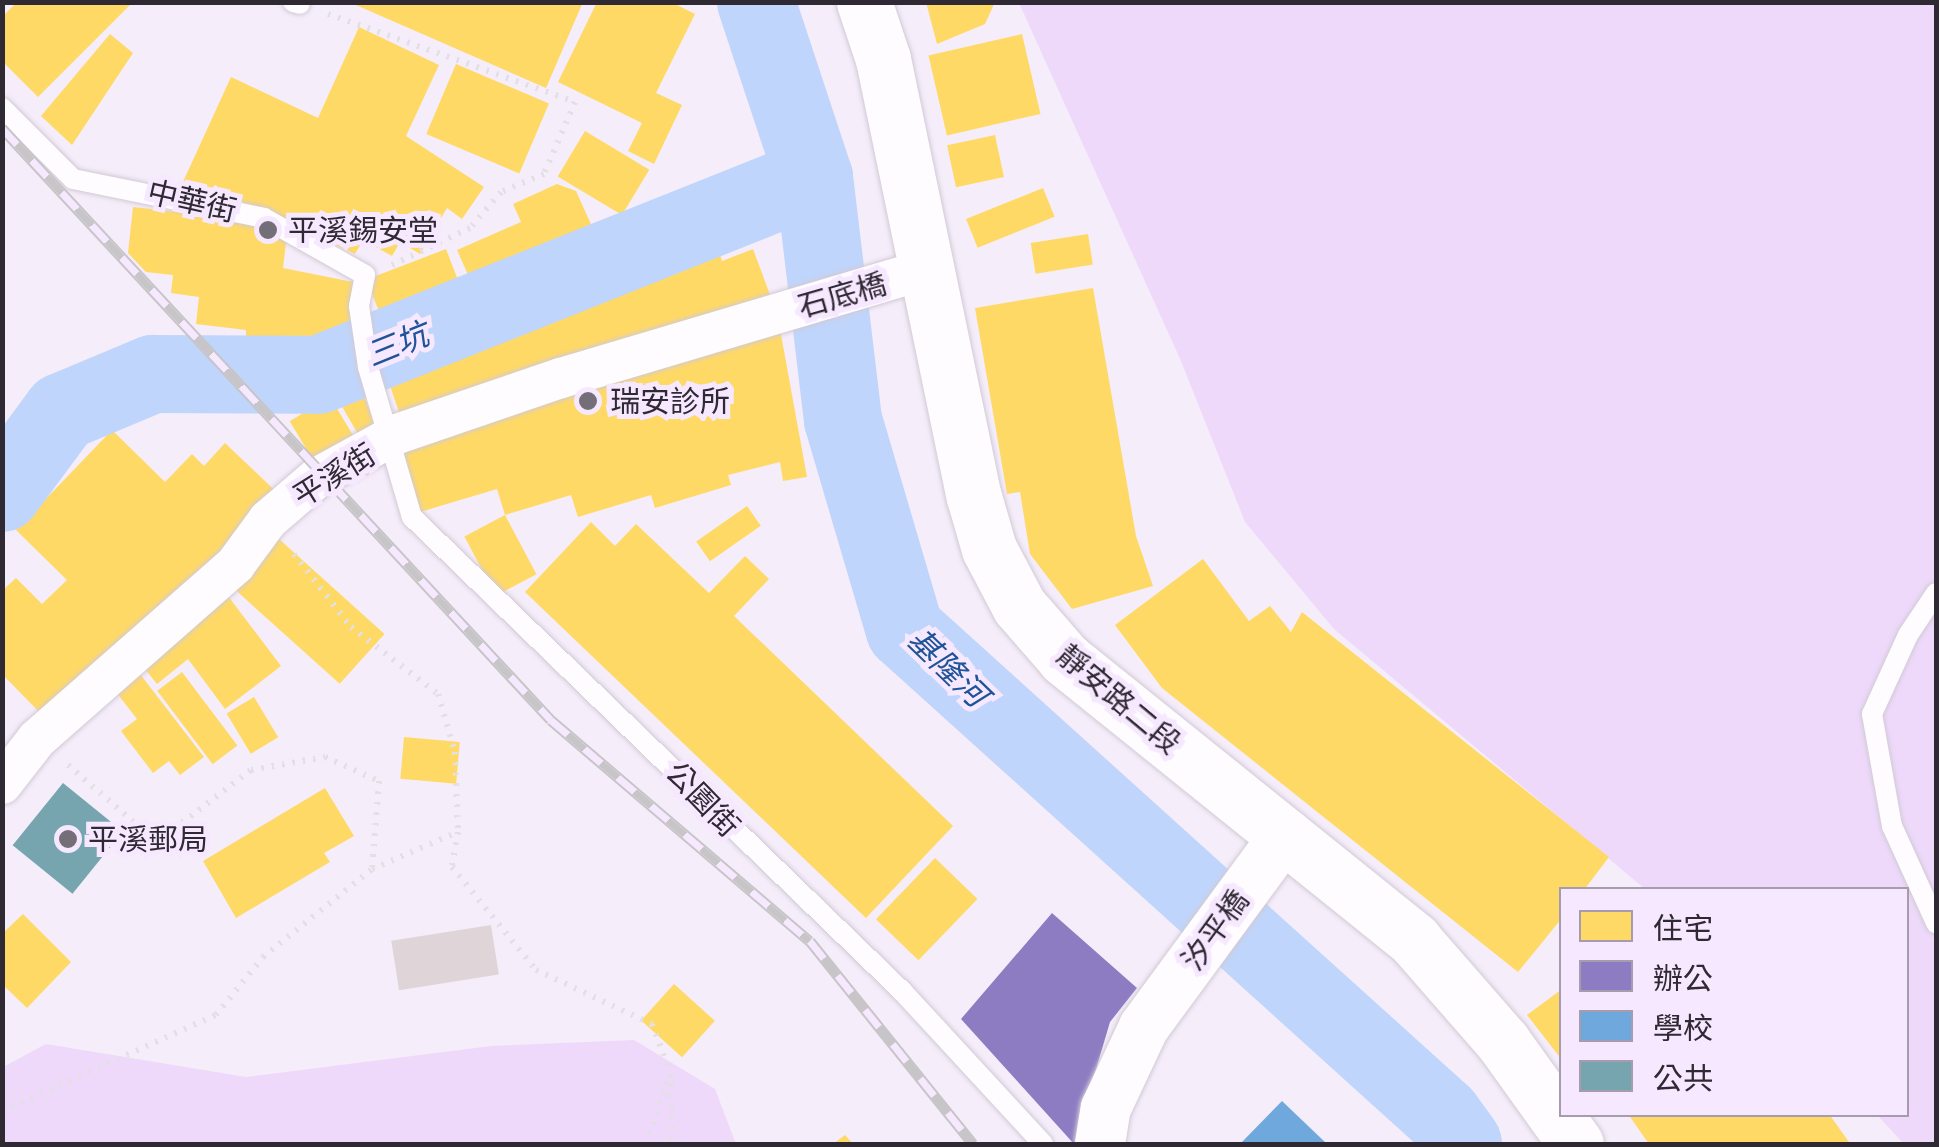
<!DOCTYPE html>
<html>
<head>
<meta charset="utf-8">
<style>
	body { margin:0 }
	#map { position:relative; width:1939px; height:1147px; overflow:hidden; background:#f5edfa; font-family:"Open Sans","Noto Sans TC",sans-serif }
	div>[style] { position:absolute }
	.green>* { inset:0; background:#eed9fb }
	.homes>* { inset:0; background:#ffd966; transform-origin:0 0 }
	.offices>* { inset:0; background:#8e7cc3 }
	.schools>* { inset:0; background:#6fa8dc }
	.public>* { inset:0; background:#76a5af; transform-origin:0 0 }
	.river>* { height:78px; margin:-39px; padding:0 39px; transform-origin:39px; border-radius:39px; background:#c0d5fb }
	.building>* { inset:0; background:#dfd5d8; transform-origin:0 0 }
	.path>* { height:6px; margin-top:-3px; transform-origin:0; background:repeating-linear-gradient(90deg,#e2e0e4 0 2.5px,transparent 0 10.5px) }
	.roads { filter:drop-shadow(0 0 2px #d1cad5) drop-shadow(0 0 2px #d1cad5) }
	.service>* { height:20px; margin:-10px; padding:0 10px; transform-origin:10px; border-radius:10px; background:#fefcfe }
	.minor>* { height:40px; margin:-20px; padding:0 20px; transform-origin:20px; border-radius:20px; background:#fefcfe }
	.tertiary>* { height:50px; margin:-25px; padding:0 25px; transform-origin:25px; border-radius:25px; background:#fefcfe }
	.secondary>* { height:55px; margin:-27.5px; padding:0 27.5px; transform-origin:27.5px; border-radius:27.5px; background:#fefcfe }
	.rail>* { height:11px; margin-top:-5.5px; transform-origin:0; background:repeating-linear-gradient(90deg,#f6e8ff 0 22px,#c7c5c8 0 44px); box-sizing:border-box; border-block:2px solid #c7c5c8 }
	.dots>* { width:28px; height:28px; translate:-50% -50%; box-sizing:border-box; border:5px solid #f6e8ff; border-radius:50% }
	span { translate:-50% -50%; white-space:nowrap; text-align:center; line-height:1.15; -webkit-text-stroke:10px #f6e8ff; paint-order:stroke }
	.street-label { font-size:30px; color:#2f2933 }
	.poi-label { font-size:30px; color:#2f2933 }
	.left { translate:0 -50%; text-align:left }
	.water-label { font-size:32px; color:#205398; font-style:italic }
	.frame { position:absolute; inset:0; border:5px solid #2f2933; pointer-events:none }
	.legend { position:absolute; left:1559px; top:887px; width:350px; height:230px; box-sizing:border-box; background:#f6e8ff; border:2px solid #a69cad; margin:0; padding:12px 18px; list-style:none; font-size:30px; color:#2f2933 }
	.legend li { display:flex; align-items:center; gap:20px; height:50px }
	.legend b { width:50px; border:2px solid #a69cad }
</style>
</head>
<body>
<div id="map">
	<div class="green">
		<div style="clip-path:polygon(1019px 3px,1936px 3px,1936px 1144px,1904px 1144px,1877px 1115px,1906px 1114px,1906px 890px,1645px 889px,1334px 629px,1245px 522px,1181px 361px)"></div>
		<div style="clip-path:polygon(634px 1040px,715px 1089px,736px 1144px,3px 1144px,3px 1067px,46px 1044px,246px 1077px,491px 1046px)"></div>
	</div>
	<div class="homes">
		<div style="clip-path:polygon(17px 2px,133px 2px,38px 97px,2px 61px,2px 17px)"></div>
		<div style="clip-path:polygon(349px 2px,583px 2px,546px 88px)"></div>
		<div style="clip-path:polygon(597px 2px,671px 2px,695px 14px,656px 93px,682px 105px,654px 164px,628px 151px,642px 123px,558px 82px)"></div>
		<div style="clip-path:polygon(926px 2px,995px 2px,985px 24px,937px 44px)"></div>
		<div style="clip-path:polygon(359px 27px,439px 65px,406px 136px,484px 187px,462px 219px,447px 208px,420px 254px,400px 242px,392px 256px,363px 240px,355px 254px,227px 195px,223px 204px,182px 184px,231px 77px,318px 118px)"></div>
		<div style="clip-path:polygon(110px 34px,133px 53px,72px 145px,41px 116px)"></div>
		<div style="left:1022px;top:34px;width:82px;height:96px;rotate:77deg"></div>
		<div style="left:456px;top:64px;width:101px;height:76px;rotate:23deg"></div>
		<div style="left:585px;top:131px;width:75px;height:53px;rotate:31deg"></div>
		<div style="left:995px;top:135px;width:43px;height:49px;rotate:78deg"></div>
		<div style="clip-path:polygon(557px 184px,576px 191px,599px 242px,542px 268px,537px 257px,473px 286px,457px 250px,521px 222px,513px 204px)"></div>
		<div style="left:1043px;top:188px;width:31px;height:83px;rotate:68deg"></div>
		<div style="clip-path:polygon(133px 207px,259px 221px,258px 231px,287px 235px,283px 268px,353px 282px,361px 347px,246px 337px,246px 330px,196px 324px,199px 297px,171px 293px,173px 275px,146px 272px,128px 253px)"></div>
		<div style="left:1088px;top:234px;width:31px;height:58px;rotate:81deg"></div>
		<div style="clip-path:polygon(717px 244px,722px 261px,753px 249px,772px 300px,405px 430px,382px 362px)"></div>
		<div style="left:446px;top:249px;width:53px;height:85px;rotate:69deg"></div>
		<div style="clip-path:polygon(1093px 288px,1136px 536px,1153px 586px,1072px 609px,1030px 554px,1020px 492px,1007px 494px,975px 308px)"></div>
		<div style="clip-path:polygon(780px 329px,807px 477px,783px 481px,780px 462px,728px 475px,731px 485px,655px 508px,651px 495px,578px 517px,571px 495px,505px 515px,497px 489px,420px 512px,398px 437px)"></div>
		<div style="clip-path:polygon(359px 383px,381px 439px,366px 448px,336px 396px)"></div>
		<div style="left:330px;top:397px;width:54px;height:47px;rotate:59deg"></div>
		<div style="clip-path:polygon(112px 430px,165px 482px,192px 454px,204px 466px,225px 443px,286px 501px,47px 720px,2px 674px,2px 591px,16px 578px,42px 604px,67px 580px,16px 530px)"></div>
		<div style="left:747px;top:506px;width:24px;height:62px;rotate:55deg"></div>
		<div style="left:505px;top:515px;width:67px;height:46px;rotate:62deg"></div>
		<div style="clip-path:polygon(591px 522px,615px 546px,636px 524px,709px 593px,745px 556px,769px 579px,734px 616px,953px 826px,866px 918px,525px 592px)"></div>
		<div style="left:279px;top:539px;width:142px;height:67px;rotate:42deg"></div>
		<div style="clip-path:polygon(1203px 559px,1249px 621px,1270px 606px,1291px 632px,1302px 612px,1609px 857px,1584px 890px,1562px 890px,1562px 918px,1518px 972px,1162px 688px,1115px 625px)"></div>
		<div style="clip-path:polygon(228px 596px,281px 666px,225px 709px,188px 659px,157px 684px,140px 663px)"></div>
		<div style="left:182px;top:672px;width:92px;height:31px;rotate:53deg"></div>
		<div style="clip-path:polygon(140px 674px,204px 757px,180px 775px,169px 761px,153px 773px,121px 731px,137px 719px,116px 692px)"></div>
		<div style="left:254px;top:697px;width:47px;height:32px;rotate:59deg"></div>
		<div style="left:404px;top:737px;width:56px;height:42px;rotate:5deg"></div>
		<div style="clip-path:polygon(325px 788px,354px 836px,324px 853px,330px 862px,236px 918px,203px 861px)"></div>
		<div style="left:935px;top:858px;width:59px;height:85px;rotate:44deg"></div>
		<div style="clip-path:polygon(23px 914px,71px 962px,27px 1008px,2px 984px,2px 934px)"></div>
		<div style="left:674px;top:984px;width:55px;height:49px;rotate:42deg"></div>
		<div style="clip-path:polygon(1562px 989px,1562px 1060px,1527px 1015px)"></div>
		<div style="clip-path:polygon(1628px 1114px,1829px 1114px,1849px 1142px,1649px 1144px)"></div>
		<div style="clip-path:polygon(845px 1135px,853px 1144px,833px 1144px)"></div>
	</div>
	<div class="offices">
		<div style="clip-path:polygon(1052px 913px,1137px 988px,1110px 1022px,1074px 1144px,961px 1019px)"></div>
	</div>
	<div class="schools">
		<div style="clip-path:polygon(1282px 1101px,1327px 1144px,1240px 1144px)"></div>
	</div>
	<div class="public">
		<div style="left:63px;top:783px;width:77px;height:80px;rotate:39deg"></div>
	</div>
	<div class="river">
		<div style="left:756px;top:2px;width:184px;rotate:71.7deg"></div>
		<div style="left:814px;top:177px;width:245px;rotate:83.2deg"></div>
		<div style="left:843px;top:420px;width:219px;rotate:73.6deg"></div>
		<div style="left:905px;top:630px;width:725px;rotate:42.09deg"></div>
		<div style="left:1443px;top:1116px;width:34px;rotate:54deg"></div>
		<div style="left:2px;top:493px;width:101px;rotate:-53.5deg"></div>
		<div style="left:62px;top:412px;width:99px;rotate:-22.7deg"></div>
		<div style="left:153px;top:374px;width:165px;rotate:0.3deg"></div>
		<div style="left:318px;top:375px;width:534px;rotate:-21.76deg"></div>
	</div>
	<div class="building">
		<div style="left:491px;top:925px;width:50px;height:101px;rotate:81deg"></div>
	</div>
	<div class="path">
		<div style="left:328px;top:14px;width:262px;rotate:19.6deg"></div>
		<div style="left:575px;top:102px;width:78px;rotate:113.3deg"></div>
		<div style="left:544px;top:174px;width:47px;rotate:157.3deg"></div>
		<div style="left:501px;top:192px;width:48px;rotate:130.7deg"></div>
		<div style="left:470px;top:228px;width:89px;rotate:154.6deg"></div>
		<div style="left:294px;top:554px;width:93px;rotate:52deg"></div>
		<div style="left:351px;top:627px;width:110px;rotate:37.6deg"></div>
		<div style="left:438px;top:694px;width:60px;rotate:73.7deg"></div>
		<div style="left:455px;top:752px;width:80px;rotate:87.9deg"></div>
		<div style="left:68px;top:765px;width:118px;rotate:40.9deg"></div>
		<div style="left:157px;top:842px;width:118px;rotate:-37.5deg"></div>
		<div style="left:251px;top:770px;width:75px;rotate:-10deg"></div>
		<div style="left:325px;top:757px;width:59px;rotate:24deg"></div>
		<div style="left:379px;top:781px;width:88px;rotate:94.5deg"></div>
		<div style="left:2px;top:1111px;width:235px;rotate:-24.2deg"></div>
		<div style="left:216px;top:1015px;width:75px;rotate:-51deg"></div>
		<div style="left:263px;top:957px;width:140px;rotate:-38.9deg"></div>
		<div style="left:372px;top:869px;width:94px;rotate:-23.3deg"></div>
		<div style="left:458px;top:832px;width:36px;rotate:100deg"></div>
		<div style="left:452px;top:867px;width:133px;rotate:50.8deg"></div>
		<div style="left:536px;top:970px;width:128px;rotate:25deg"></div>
		<div style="left:652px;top:1024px;width:53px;rotate:69.2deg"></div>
		<div style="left:671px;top:1074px;width:70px;rotate:89.2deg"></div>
		<div style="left:646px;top:1144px;width:69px;rotate:-70.5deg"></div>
	</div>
	<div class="roads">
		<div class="service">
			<div style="left:293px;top:2px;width:7px;rotate:16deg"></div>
			<div style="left:2px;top:108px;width:100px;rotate:45deg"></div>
			<div style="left:73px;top:179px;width:195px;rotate:11.5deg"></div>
			<div style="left:264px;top:218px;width:116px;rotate:29.4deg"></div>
			<div style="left:365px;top:275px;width:32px;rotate:101deg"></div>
			<div style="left:359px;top:306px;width:62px;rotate:81.6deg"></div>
			<div style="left:368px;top:367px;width:156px;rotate:73.7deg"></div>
			<div style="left:412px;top:517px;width:682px;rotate:44.05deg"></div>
			<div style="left:902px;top:991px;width:208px;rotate:47.3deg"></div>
			<div style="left:1936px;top:593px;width:50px;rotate:123.7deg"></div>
			<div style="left:1908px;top:635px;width:87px;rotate:114.5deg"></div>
			<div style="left:1872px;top:714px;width:114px;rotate:79.9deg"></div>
			<div style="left:1892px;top:826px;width:107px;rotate:65.6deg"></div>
		</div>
		<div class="minor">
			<div style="left:2px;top:784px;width:57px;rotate:-52.1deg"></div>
			<div style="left:37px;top:739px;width:264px;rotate:-41.3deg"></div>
			<div style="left:235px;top:565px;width:56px;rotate:-53.7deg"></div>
			<div style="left:268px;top:520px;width:66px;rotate:-40.7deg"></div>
			<div style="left:318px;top:477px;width:90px;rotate:-28.6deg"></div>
			<div style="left:397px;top:434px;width:173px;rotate:-18.9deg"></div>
			<div style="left:561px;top:378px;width:378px;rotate:-16.6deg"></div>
		</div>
		<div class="tertiary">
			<div style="left:1100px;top:1144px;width:36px;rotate:-81deg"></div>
			<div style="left:1106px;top:1108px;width:89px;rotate:-64.9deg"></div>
			<div style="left:1144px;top:1027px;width:240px;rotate:-53.7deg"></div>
		</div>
		<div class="secondary">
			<div style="left:864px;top:2px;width:60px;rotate:71.6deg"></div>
			<div style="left:883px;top:59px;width:447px;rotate:78.3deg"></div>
			<div style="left:974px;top:497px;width:54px;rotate:73.9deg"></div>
			<div style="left:989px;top:549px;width:64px;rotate:62.2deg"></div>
			<div style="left:1019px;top:606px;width:70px;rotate:49deg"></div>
			<div style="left:1065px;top:659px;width:448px;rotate:38.8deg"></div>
			<div style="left:1414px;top:940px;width:135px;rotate:48.9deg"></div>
			<div style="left:1503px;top:1042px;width:125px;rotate:54.4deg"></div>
		</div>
	</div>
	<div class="rail">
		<div style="left:2px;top:128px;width:807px;rotate:47.16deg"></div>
		<div style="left:551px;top:720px;width:340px;rotate:40.5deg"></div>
		<div style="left:810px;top:941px;width:260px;rotate:51.2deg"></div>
	</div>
	<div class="dots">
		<div style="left:268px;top:230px;background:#746e79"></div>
		<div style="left:588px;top:401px;background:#746e79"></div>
		<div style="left:68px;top:839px;background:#746e79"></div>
	</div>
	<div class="street-label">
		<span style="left:192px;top:201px;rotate:13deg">中華街</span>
		<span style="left:842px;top:295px;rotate:-16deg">石底橋</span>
		<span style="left:334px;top:475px;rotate:-32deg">平溪街</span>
		<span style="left:1119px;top:699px;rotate:40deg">靜安路二段</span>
		<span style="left:703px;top:799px;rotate:46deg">公園街</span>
		<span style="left:1215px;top:930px;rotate:-54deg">汐平橋</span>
	</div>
	<div class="poi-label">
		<span class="left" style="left:288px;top:230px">平溪錫安堂</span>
		<span class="left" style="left:610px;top:401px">瑞安診所</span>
		<span class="left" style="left:88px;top:839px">平溪郵局</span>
	</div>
	<div class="water-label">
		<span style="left:397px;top:344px;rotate:-22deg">三坑</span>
		<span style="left:948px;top:667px;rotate:44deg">基隆河</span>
	</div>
	<div class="frame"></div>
	<ul class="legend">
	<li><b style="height:28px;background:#ffd966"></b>住宅</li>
	<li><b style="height:28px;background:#8e7cc3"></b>辦公</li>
	<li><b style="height:28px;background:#6fa8dc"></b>學校</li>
	<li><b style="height:28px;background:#76a5af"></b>公共</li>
	</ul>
</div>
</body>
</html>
